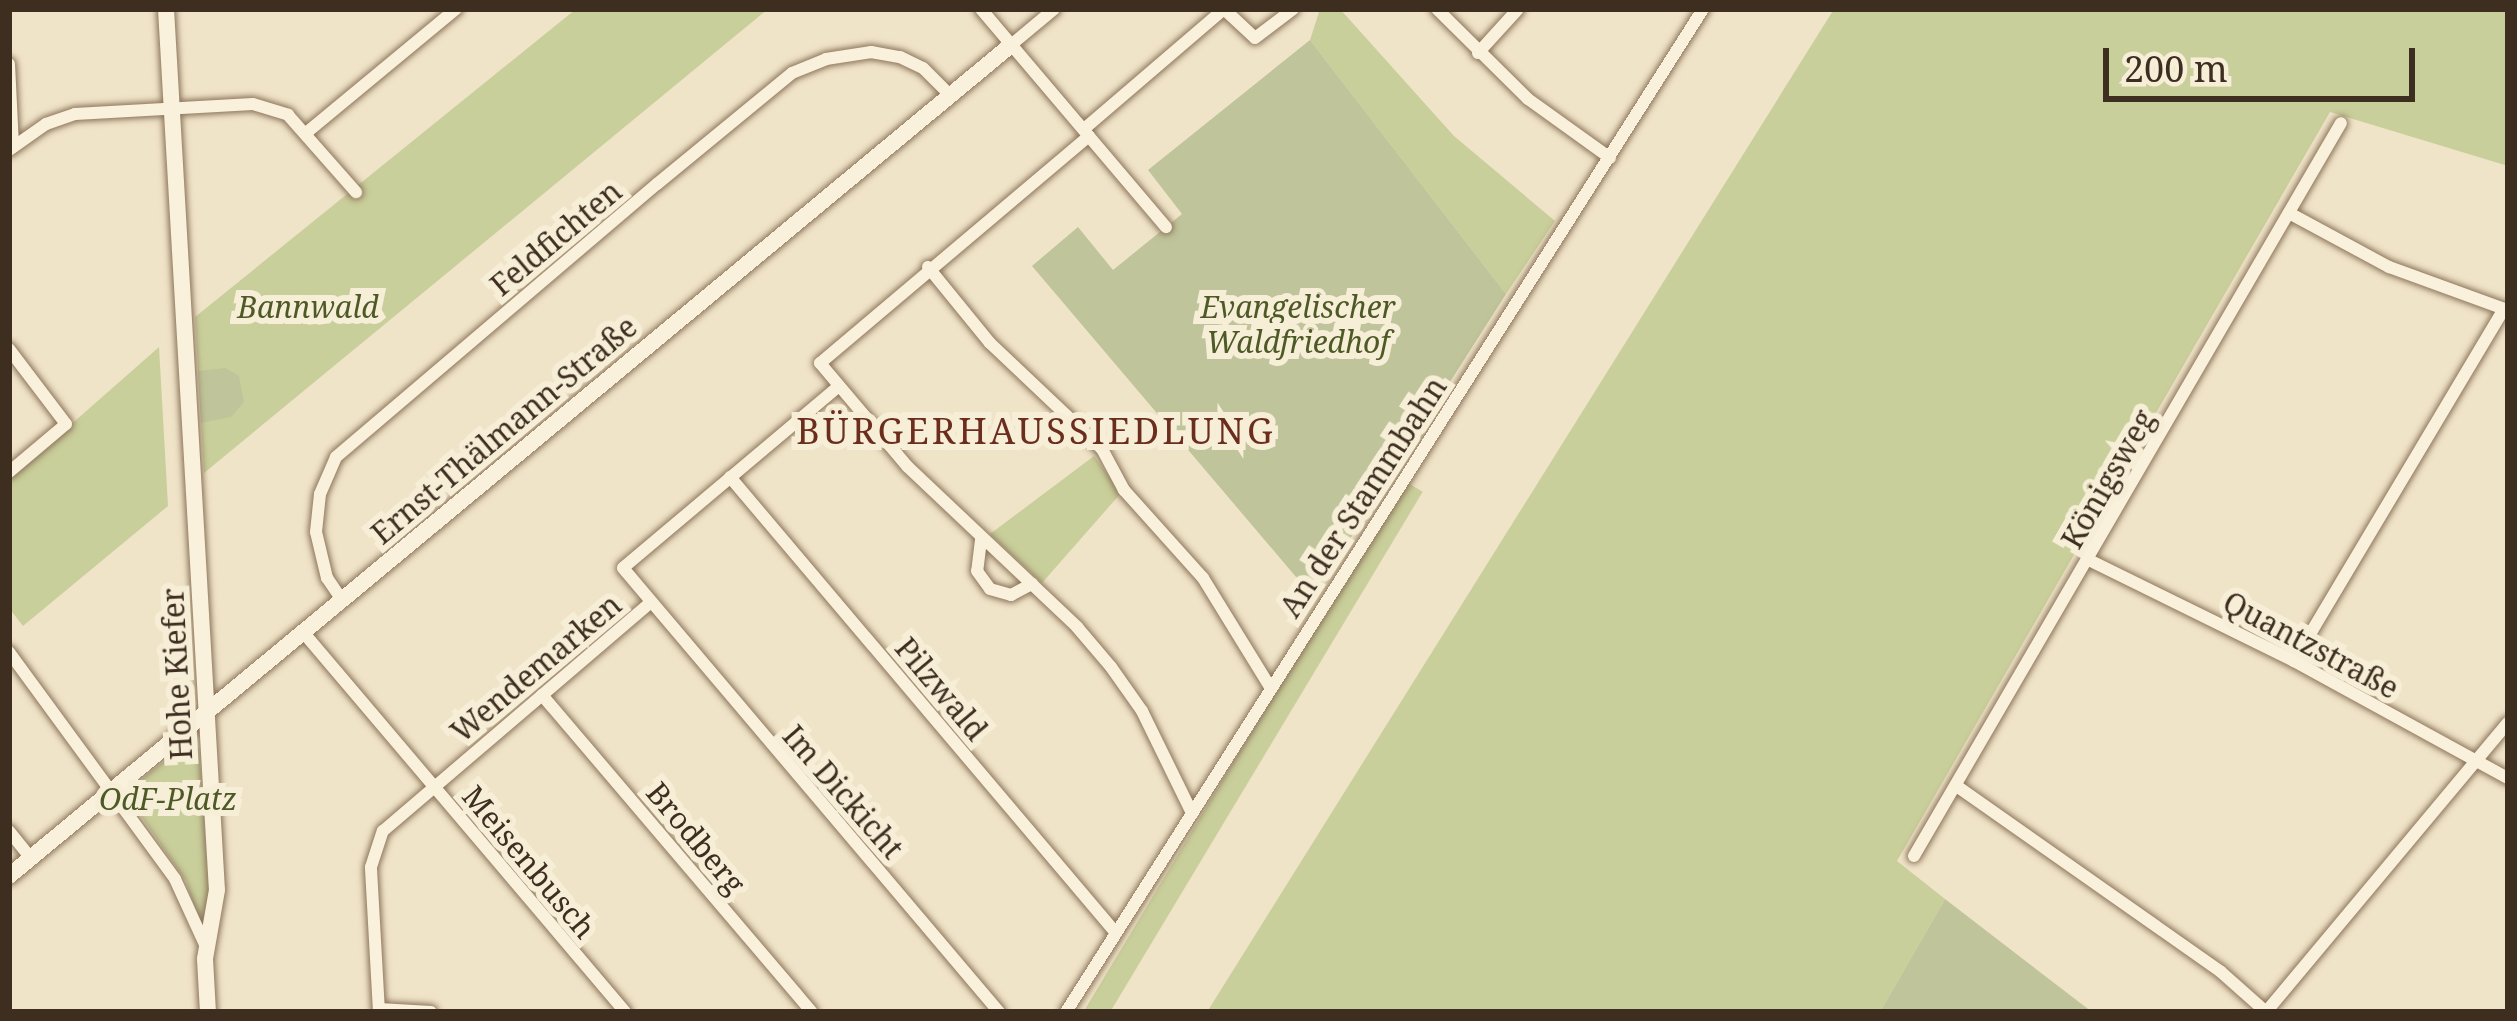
<!DOCTYPE html>
<html>
<head>
<meta charset="utf-8">
<style>
	body { margin:0 }
	#map { position:relative; width:2517px; height:1021px; overflow:hidden; background:#f0e4c8; font-family:"Noto Serif",serif }
	div>[style] { position:absolute }
	.green>* { inset:0; background:#c9cf9b; transform-origin:0 0 }
	.cemetery>* { inset:0; background:#bfc49a }
	.roads { filter:drop-shadow(0 0 3px #8d765c) drop-shadow(0 0 3px #8d765c) }
	.street>* { height:12px; margin:-6px; padding:0 6px; transform-origin:6px; border-radius:6px; background:#faf1dc }
	.secondary>* { height:16px; margin:-8px; padding:0 8px; transform-origin:8px; border-radius:8px; background:#faf1dc }
	span { translate:-50% -50%; white-space:nowrap; text-align:center; line-height:1.15; -webkit-text-stroke:12px #f7eed8; paint-order:stroke }
	.street-label { font-size:30px; color:#3d2e20 }
	.park-label { font-size:30px; color:#4d5a26; font-style:italic }
	.quarter-label { font-size:36px; color:#6b2e1e; letter-spacing:3px }
	.frame { position:absolute; inset:0; border:12px solid #3d2e20; pointer-events:none }
	.scale { position:absolute; left:2103px; top:48px; width:312px; height:54px; box-sizing:border-box; border:6px solid #3d2e20; border-top:0; padding-left:15px; font-size:36px; line-height:42px; white-space:nowrap; color:#3d2e20; -webkit-text-stroke:9px #f7eed8; paint-order:stroke }
</style>
</head>
<body>
<div id="map">
	<div class="green">
		<div style="clip-path:polygon(576px 9px,768px 9px,204px 473px,195px 317px)"></div>
		<div style="clip-path:polygon(1320px 9px,1340px 9px,1454px 136px,1555px 221px,1506px 294px,1310px 40px)"></div>
		<div style="clip-path:polygon(1834px 9px,2508px 9px,2508px 166px,2330px 112px,1897px 861px,1945px 899px,1880px 1012px,1207px 1012px)"></div>
		<div style="clip-path:polygon(159px 347px,168px 506px,23px 626px,9px 608px,9px 479px)"></div>
		<div style="clip-path:polygon(1094px 456px,1121px 493px,1042px 583px,990px 534px)"></div>
		<div style="left:1403px;top:480px;width:23px;height:630px;rotate:31deg"></div>
		<div style="clip-path:polygon(199px 748px,209px 890px,204px 935px,186px 881px,125px 793px,179px 749px)"></div>
	</div>
	<div class="cemetery">
		<div style="clip-path:polygon(1310px 40px,1506px 294px,1313px 597px,1032px 266px,1078px 227px,1113px 270px,1182px 214px,1148px 170px)"></div>
		<div style="clip-path:polygon(225px 368px,239px 376px,244px 402px,231px 417px,201px 423px,198px 371px)"></div>
		<div style="clip-path:polygon(1945px 899px,2092px 1012px,1880px 1012px)"></div>
	</div>
	<div class="roads">
		<div class="street">
			<div style="left:981px;top:9px;width:286px;rotate:49.7deg"></div>
			<div style="left:1437px;top:9px;width:128px;rotate:44.7deg"></div>
			<div style="left:1528px;top:99px;width:101px;rotate:35.7deg"></div>
			<div style="left:1011px;top:45px;width:56px;rotate:-39.9deg"></div>
			<div style="left:1478px;top:53px;width:59px;rotate:-47.7deg"></div>
			<div style="left:9px;top:64px;width:83px;rotate:87.2deg"></div>
			<div style="left:1084px;top:129px;width:184px;rotate:-40.6deg"></div>
			<div style="left:1224px;top:9px;width:42px;rotate:43.1deg"></div>
			<div style="left:1255px;top:38px;width:48px;rotate:-37.3deg"></div>
			<div style="left:306px;top:133px;width:195px;rotate:-39.6deg"></div>
			<div style="left:1089px;top:136px;width:352px;rotate:139.8deg"></div>
			<div style="left:820px;top:363px;width:136px;rotate:49.8deg"></div>
			<div style="left:908px;top:467px;width:233px;rotate:43.4deg"></div>
			<div style="left:1077px;top:627px;width:52px;rotate:49.6deg"></div>
			<div style="left:1111px;top:667px;width:54px;rotate:54.8deg"></div>
			<div style="left:1142px;top:711px;width:114px;rotate:63.9deg"></div>
			<div style="left:9px;top:150px;width:45px;rotate:-35.1deg"></div>
			<div style="left:46px;top:124px;width:31px;rotate:-19deg"></div>
			<div style="left:75px;top:114px;width:178px;rotate:-3.2deg"></div>
			<div style="left:253px;top:104px;width:37px;rotate:17deg"></div>
			<div style="left:288px;top:115px;width:103px;rotate:48.6deg"></div>
			<div style="left:2289px;top:213px;width:114px;rotate:28.4deg"></div>
			<div style="left:2389px;top:267px;width:126px;rotate:20deg"></div>
			<div style="left:928px;top:267px;width:98px;rotate:50.8deg"></div>
			<div style="left:990px;top:343px;width:154px;rotate:43.4deg"></div>
			<div style="left:1102px;top:449px;width:47px;rotate:61.8deg"></div>
			<div style="left:1124px;top:490px;width:118px;rotate:48.1deg"></div>
			<div style="left:1203px;top:578px;width:128px;rotate:58.4deg"></div>
			<div style="left:9px;top:349px;width:94px;rotate:52.8deg"></div>
			<div style="left:66px;top:424px;width:75px;rotate:139.9deg"></div>
			<div style="left:839px;top:386px;width:282px;rotate:139.9deg"></div>
			<div style="left:623px;top:568px;width:582px;rotate:49.74deg"></div>
			<div style="left:730px;top:477px;width:596px;rotate:49.76deg"></div>
			<div style="left:981px;top:540px;width:31px;rotate:97deg"></div>
			<div style="left:977px;top:571px;width:22px;rotate:54deg"></div>
			<div style="left:990px;top:589px;width:22px;rotate:16deg"></div>
			<div style="left:1011px;top:595px;width:24px;rotate:-28deg"></div>
			<div style="left:2089px;top:560px;width:229px;rotate:26.2deg"></div>
			<div style="left:2294px;top:661px;width:244px;rotate:28.7deg"></div>
			<div style="left:342px;top:600px;width:27px;rotate:-124deg"></div>
			<div style="left:327px;top:578px;width:47px;rotate:-103.4deg"></div>
			<div style="left:316px;top:532px;width:38px;rotate:-84deg"></div>
			<div style="left:320px;top:494px;width:40px;rotate:-66.6deg"></div>
			<div style="left:336px;top:457px;width:421px;rotate:-40.4deg"></div>
			<div style="left:657px;top:184px;width:175px;rotate:-39.4deg"></div>
			<div style="left:792px;top:73px;width:37px;rotate:-22deg"></div>
			<div style="left:826px;top:59px;width:46px;rotate:-8.8deg"></div>
			<div style="left:871px;top:52px;width:29px;rotate:10deg"></div>
			<div style="left:900px;top:57px;width:25px;rotate:26deg"></div>
			<div style="left:923px;top:68px;width:38px;rotate:45deg"></div>
			<div style="left:303px;top:632px;width:498px;rotate:49.7deg"></div>
			<div style="left:9px;top:652px;width:281px;rotate:53.8deg"></div>
			<div style="left:175px;top:879px;width:77px;rotate:65.4deg"></div>
			<div style="left:2294px;top:661px;width:410px;rotate:-59.2deg"></div>
			<div style="left:542px;top:695px;width:416px;rotate:49.6deg"></div>
			<div style="left:1958px;top:787px;width:322px;rotate:35.1deg"></div>
			<div style="left:2221px;top:972px;width:60px;rotate:41.6deg"></div>
			<div style="left:9px;top:831px;width:35px;rotate:51deg"></div>
			<div style="left:1914px;top:856px;width:848px;rotate:-59.78deg"></div>
			<div style="left:379px;top:1009px;width:52px;rotate:3.3deg"></div>
			<div style="left:379px;top:1012px;width:145px;rotate:-93.2deg"></div>
			<div style="left:371px;top:867px;width:38px;rotate:-72deg"></div>
			<div style="left:383px;top:831px;width:351px;rotate:-40.5deg"></div>
			<div style="left:1066px;top:1012px;width:1188px;rotate:-57.58deg"></div>
			<div style="left:2266px;top:1012px;width:377px;rotate:-50.1deg"></div>
		</div>
		<div class="secondary">
			<div style="left:166px;top:9px;width:882px;rotate:86.69deg"></div>
			<div style="left:217px;top:890px;width:70px;rotate:99.9deg"></div>
			<div style="left:205px;top:959px;width:53px;rotate:86.8deg"></div>
			<div style="left:9px;top:876px;width:1302px;rotate:-39.67deg"></div>
		</div>
	</div>
	<div class="street-label">
		<span style="left:556px;top:238px;rotate:-40deg">Feldfichten</span>
		<span style="left:504px;top:430px;rotate:-40deg">Ernst-Thälmann-Straße</span>
		<span style="left:2108px;top:479px;rotate:-60deg">Königsweg</span>
		<span style="left:1363px;top:497px;rotate:-57deg">An der Stammbahn</span>
		<span style="left:2311px;top:645px;rotate:28deg">Quantzstraße</span>
		<span style="left:536px;top:668px;rotate:-40deg">Wendemarken</span>
		<span style="left:177px;top:674px;rotate:-93deg">Hohe Kiefer</span>
		<span style="left:941px;top:689px;rotate:50deg">Pilzwald</span>
		<span style="left:843px;top:792px;rotate:49deg">Im Dickicht</span>
		<span style="left:696px;top:838px;rotate:50deg">Brodberg</span>
		<span style="left:529px;top:862px;rotate:50deg">Meisenbusch</span>
	</div>
	<div class="park-label">
		<span style="left:308px;top:307px">Bannwald</span>
		<span style="left:1298px;top:324px">Evangelischer<br>Waldfriedhof</span>
		<span style="left:168px;top:799px">OdF-Platz</span>
	</div>
	<div class="quarter-label">
		<span style="left:1036px;top:431px">BÜRGERHAUSSIEDLUNG</span>
	</div>
	<div class="frame"></div>
	<div class="scale">200 m</div>
</div>
</body>
</html>
